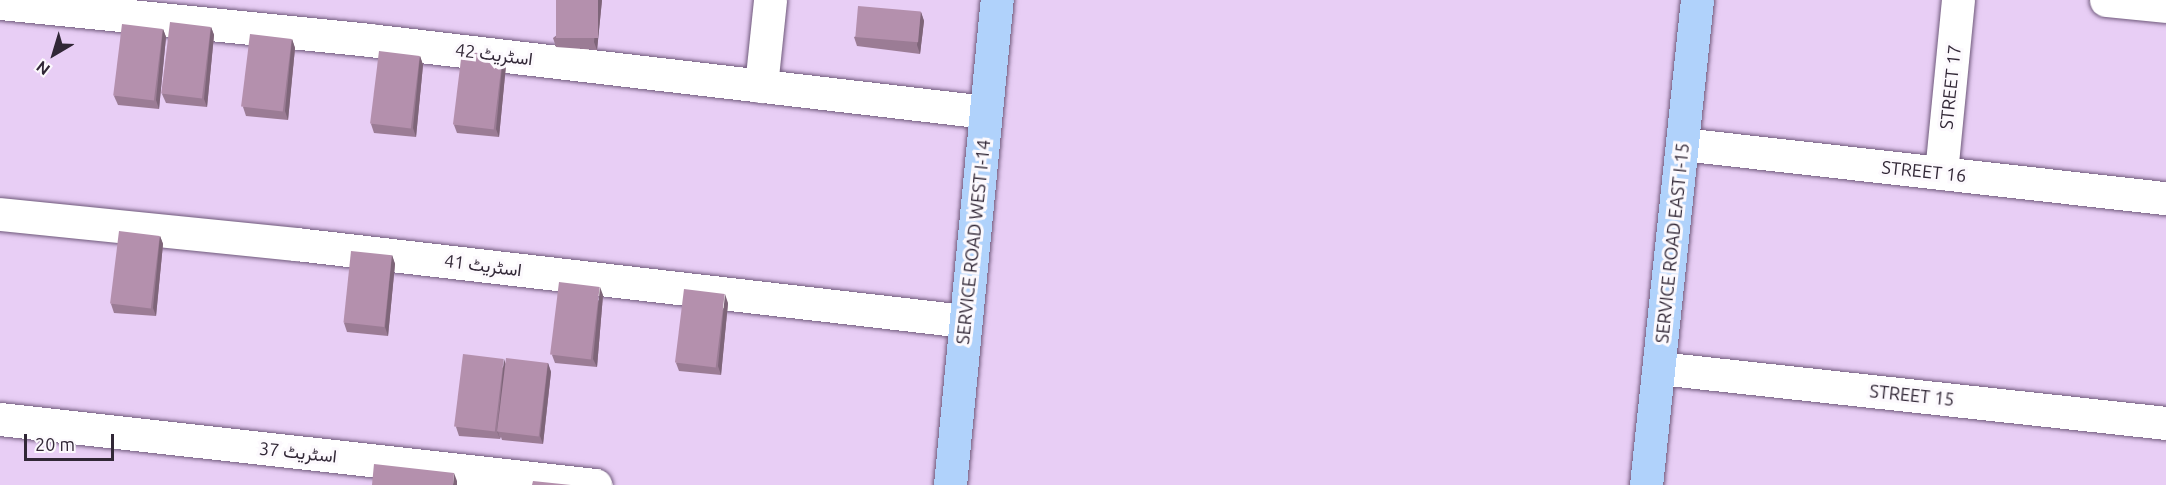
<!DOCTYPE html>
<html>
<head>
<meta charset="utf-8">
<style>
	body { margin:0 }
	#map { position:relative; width:2166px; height:485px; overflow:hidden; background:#e8cef5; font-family:Ubuntu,Vazirmatn,sans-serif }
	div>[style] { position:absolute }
	.roads { filter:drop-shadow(0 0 2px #6e587a) drop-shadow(0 0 2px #6e587a) }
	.minor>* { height:33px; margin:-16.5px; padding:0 16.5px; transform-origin:16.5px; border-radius:16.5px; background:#fff }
	.major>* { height:33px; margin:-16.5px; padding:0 16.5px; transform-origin:16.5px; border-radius:16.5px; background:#b0d2fb }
	.wall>* { inset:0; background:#9b7c95 }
	.shaded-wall>* { inset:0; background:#7e6579 }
	.building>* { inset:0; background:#b490ad; transform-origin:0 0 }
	span { translate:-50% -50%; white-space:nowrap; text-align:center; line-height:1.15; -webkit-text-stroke:6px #fcf9fd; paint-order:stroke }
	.street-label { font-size:18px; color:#312736 }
	.north { position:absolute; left:24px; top:24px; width:60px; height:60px; -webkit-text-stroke:4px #fcf9fd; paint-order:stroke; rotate:218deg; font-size:16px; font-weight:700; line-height:24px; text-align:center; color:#312736 }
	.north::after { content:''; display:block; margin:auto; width:21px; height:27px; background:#312736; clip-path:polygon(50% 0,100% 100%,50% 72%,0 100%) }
	.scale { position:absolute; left:24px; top:434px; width:90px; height:27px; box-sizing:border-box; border:3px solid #312736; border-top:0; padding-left:8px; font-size:18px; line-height:21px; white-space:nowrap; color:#312736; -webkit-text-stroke:4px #fcf9fd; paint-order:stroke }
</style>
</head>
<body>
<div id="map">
	<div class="roads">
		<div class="minor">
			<div style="left:2106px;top:0;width:60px;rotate:5.7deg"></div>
			<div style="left:0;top:3px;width:371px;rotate:5.7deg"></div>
			<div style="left:369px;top:40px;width:621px;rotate:6.66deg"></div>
			<div style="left:761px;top:86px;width:86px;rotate:-84deg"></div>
			<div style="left:1682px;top:144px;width:487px;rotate:6.4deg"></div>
			<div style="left:1941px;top:173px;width:174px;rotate:-84.4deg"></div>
			<div style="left:0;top:214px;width:298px;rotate:5.8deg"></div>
			<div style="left:296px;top:244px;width:673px;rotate:6.57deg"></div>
			<div style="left:1659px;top:368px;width:510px;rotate:6.19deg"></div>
			<div style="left:0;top:419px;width:599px;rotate:6.33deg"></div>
		</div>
		<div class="major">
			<div style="left:950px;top:485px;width:487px;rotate:-84.5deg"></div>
			<div style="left:1646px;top:485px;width:488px;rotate:-84deg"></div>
		</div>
	</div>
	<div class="wall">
		<div style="clip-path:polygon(602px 0,597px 50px,556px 47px,553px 38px)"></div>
		<div style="clip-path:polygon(921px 12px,924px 21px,920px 54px,857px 46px,854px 37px)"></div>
		<div style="clip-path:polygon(211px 27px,214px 35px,207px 107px,166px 103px,162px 94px)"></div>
		<div style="clip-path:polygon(163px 29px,166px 37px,159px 109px,118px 105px,114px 96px)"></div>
		<div style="clip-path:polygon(292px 39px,295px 48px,288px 120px,246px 116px,243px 107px)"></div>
		<div style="clip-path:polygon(420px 56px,423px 65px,416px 137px,374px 133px,371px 124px)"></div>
		<div style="clip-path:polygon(503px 56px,506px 65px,499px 137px,457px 133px,454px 125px)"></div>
		<div style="clip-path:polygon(160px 236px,163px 244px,156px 316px,114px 313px,111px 304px)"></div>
		<div style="clip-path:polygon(392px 255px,395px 264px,388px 336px,347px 332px,344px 323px)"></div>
		<div style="clip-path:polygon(603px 295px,597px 367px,555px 363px,552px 355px)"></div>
		<div style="clip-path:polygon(728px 303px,721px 375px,679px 371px,676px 363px)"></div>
		<div style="clip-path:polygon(506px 363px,548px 363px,551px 372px,543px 444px,502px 440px,501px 437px,500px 439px,459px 436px,456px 427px)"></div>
	</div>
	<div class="shaded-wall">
		<div style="clip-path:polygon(598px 0,602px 0,597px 50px,594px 42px)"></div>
		<div style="clip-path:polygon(921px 12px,924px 21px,920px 54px,917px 45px)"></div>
		<div style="clip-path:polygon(211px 27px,214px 35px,207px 107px,204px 99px)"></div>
		<div style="clip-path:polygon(163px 29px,166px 37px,159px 109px,156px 100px)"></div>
		<div style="clip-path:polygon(292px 39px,295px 48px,288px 120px,285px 111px)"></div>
		<div style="clip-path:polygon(420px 56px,423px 65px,416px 137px,413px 128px)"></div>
		<div style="clip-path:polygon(503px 56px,506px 65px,499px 137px,496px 129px)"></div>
		<div style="clip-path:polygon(160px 236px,163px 244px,156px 316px,153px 308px)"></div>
		<div style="clip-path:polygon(392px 255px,395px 264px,388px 336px,385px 327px)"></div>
		<div style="clip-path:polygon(600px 287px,603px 295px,597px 367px,593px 359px)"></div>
		<div style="clip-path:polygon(725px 294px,728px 303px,721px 375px,718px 366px)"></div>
		<div style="clip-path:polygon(504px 359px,507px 368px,498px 432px,500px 439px,497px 431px)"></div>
		<div style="clip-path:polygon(548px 363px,551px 372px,543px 444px,540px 436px)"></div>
		<div style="clip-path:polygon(454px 473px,457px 481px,457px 485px,453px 485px)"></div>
	</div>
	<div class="building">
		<div style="left:556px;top:0;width:42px;height:38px"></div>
		<div style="left:858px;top:6px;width:63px;height:31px;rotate:5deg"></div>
		<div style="left:170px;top:22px;width:41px;height:72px;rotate:7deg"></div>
		<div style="left:122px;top:24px;width:41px;height:72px;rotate:7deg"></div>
		<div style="left:250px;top:34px;width:42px;height:73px;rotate:7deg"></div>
		<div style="left:379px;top:51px;width:41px;height:73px;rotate:7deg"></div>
		<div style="left:462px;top:51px;width:41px;height:74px;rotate:7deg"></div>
		<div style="left:119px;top:231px;width:41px;height:73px;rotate:7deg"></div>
		<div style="left:351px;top:251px;width:41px;height:72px;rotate:6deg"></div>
		<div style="left:559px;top:282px;width:41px;height:73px;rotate:7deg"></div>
		<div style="left:684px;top:289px;width:41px;height:74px;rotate:7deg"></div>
		<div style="left:463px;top:354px;width:41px;height:73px;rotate:7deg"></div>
		<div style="left:506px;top:358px;width:42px;height:74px;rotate:7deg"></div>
		<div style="clip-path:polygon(374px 464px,454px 473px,453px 485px,372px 485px)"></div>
		<div style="clip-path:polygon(533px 481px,571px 485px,532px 485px)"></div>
	</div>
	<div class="street-label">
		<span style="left:494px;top:54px;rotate:7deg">اسٹریٹ 42</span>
		<span style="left:1950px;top:87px;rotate:-84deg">STREET 17</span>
		<span style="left:1924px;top:171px;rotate:6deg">STREET 16</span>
		<span style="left:973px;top:242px;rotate:-84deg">SERVICE ROAD WEST I-14</span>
		<span style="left:1672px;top:243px;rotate:-84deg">SERVICE ROAD EAST I-15</span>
		<span style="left:483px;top:265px;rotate:7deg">اسٹریٹ 41</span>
		<span style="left:1912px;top:395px;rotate:6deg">STREET 15</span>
		<span style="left:298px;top:452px;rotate:6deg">اسٹریٹ 37</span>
	</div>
	<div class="north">N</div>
	<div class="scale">20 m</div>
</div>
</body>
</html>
